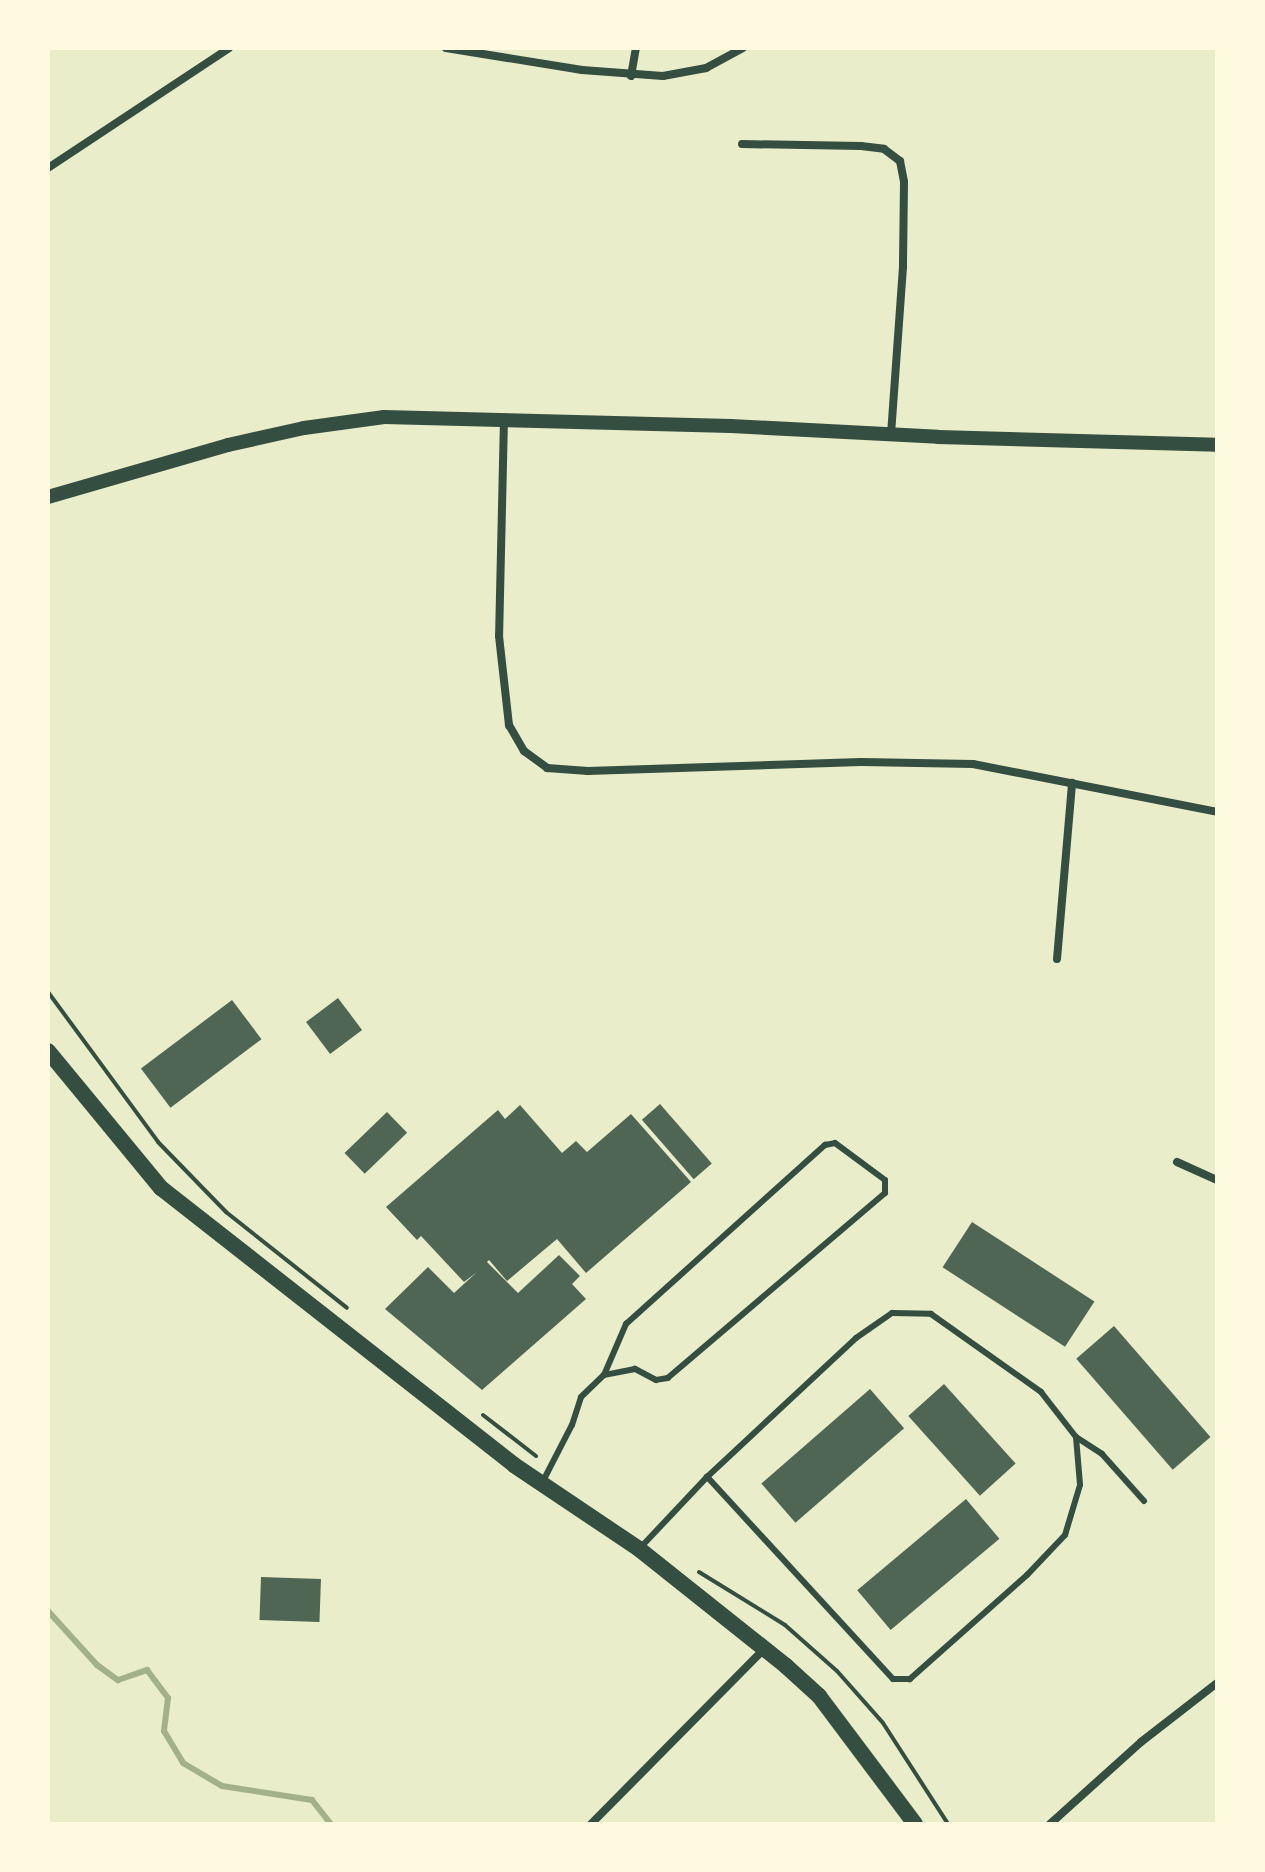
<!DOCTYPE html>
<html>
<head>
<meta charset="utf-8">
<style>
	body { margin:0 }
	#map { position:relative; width:1265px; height:1872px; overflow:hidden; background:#e9edc9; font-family:"Source Sans 3",sans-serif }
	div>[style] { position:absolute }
	.stream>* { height:6px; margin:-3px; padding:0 3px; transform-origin:3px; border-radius:3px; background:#a3b18a }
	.building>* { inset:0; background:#4f6655; transform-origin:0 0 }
	.path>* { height:4px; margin:-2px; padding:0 2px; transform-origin:2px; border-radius:2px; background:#344e41 }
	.service>* { height:6px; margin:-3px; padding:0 3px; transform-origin:3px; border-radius:3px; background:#344e41 }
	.minor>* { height:8px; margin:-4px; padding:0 4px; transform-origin:4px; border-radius:4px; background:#344e41 }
	.tertiary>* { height:14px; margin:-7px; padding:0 7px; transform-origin:7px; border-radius:7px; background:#344e41 }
	.secondary>* { height:16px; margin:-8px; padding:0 8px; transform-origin:8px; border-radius:8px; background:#344e41 }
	span { translate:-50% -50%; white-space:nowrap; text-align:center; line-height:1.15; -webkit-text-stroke:8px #fefae0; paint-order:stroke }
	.frame { position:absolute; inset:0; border:50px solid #fefae0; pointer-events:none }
</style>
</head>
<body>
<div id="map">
	<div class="stream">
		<div style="left:48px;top:1611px;width:73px;rotate:47.8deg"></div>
		<div style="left:97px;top:1665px;width:26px;rotate:36deg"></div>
		<div style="left:118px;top:1680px;width:31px;rotate:-19deg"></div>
		<div style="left:147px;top:1670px;width:35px;rotate:53deg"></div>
		<div style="left:168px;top:1698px;width:33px;rotate:97deg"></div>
		<div style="left:164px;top:1731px;width:37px;rotate:59deg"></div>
		<div style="left:183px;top:1763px;width:45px;rotate:30.5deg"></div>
		<div style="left:222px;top:1786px;width:91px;rotate:8.8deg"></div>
		<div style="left:312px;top:1800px;width:31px;rotate:52deg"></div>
	</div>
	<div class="building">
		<div style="left:338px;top:998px;width:40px;height:40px;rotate:53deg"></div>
		<div style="left:232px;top:1000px;width:49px;height:114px;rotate:53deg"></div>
		<div style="left:660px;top:1104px;width:79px;height:24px;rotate:49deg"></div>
		<div style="clip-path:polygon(520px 1105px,562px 1153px,576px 1141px,587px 1152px,631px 1114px,691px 1182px,586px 1273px,557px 1239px,507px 1281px,489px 1260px,487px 1262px,518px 1293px,559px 1255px,580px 1276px,572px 1284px,586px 1299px,482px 1390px,385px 1309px,428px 1267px,454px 1293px,477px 1272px,464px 1282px,421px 1236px,417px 1240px,386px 1207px,498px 1110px,505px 1119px)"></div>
		<div style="left:387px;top:1112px;width:29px;height:59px;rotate:46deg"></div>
		<div style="left:972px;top:1222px;width:146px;height:54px;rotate:33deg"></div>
		<div style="left:1114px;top:1326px;width:147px;height:50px;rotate:49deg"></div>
		<div style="left:944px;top:1384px;width:107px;height:48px;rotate:48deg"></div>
		<div style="left:870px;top:1389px;width:52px;height:144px;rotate:49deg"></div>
		<div style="left:966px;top:1499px;width:52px;height:142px;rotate:50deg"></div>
		<div style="left:261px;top:1577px;width:60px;height:43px;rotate:2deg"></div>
	</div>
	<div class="path">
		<div style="left:48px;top:992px;width:186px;rotate:53.7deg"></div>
		<div style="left:158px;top:1142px;width:98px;rotate:45.8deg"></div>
		<div style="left:226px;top:1212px;width:154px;rotate:38.4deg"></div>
		<div style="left:483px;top:1415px;width:67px;rotate:37.7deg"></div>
		<div style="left:699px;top:1572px;width:101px;rotate:31.6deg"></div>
		<div style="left:785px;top:1625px;width:69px;rotate:41.5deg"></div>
		<div style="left:837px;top:1671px;width:69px;rotate:48.5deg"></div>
		<div style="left:883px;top:1723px;width:120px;rotate:57.2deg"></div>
	</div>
	<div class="service">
		<div style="left:1076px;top:1437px;width:31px;rotate:33deg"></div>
		<div style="left:1102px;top:1454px;width:63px;rotate:48.2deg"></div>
		<div style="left:542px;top:1483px;width:65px;rotate:-62.7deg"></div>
		<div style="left:572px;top:1425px;width:29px;rotate:-72deg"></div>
		<div style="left:581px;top:1397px;width:32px;rotate:-44deg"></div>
		<div style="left:604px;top:1375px;width:56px;rotate:-66.7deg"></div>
		<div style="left:626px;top:1324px;width:268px;rotate:-42deg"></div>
		<div style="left:825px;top:1145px;width:10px;rotate:-11deg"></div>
		<div style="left:835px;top:1143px;width:62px;rotate:36.5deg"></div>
		<div style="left:885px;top:1180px;width:13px;rotate:90deg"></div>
		<div style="left:885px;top:1193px;width:285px;rotate:139.6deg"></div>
		<div style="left:668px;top:1378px;width:12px;rotate:171deg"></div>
		<div style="left:656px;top:1380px;width:24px;rotate:-152deg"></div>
		<div style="left:635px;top:1369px;width:32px;rotate:169deg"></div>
		<div style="left:641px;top:1547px;width:96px;rotate:-46.7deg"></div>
		<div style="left:707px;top:1477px;width:204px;rotate:-43deg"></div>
		<div style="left:856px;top:1338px;width:44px;rotate:-34.8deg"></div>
		<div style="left:892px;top:1313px;width:39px;rotate:1deg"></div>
		<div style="left:931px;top:1314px;width:135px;rotate:35.3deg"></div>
		<div style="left:1041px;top:1392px;width:57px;rotate:52.1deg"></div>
		<div style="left:1076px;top:1437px;width:48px;rotate:85.2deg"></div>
		<div style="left:1080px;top:1485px;width:52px;rotate:106.7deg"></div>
		<div style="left:1065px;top:1535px;width:55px;rotate:133.5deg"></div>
		<div style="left:1027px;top:1575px;width:157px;rotate:138.4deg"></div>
		<div style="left:910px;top:1679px;width:17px;rotate:180deg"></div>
		<div style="left:893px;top:1679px;width:275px;rotate:-132.6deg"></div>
	</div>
	<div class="minor">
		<div style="left:446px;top:48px;width:138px;rotate:9.2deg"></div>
		<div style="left:582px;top:70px;width:81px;rotate:4.2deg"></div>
		<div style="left:663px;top:76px;width:44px;rotate:-10.5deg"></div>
		<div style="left:706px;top:68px;width:42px;rotate:-28.4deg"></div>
		<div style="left:631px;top:76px;width:28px;rotate:-80deg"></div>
		<div style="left:742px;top:144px;width:119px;rotate:1deg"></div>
		<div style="left:861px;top:146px;width:23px;rotate:7deg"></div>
		<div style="left:884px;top:149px;width:20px;rotate:37deg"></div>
		<div style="left:900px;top:161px;width:21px;rotate:79deg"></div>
		<div style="left:904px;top:182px;width:85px;rotate:90.7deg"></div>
		<div style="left:903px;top:267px;width:166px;rotate:94.1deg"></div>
		<div style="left:48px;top:168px;width:217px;rotate:-33.5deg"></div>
		<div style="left:504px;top:419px;width:217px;rotate:91.3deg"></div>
		<div style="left:499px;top:636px;width:90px;rotate:83.6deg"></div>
		<div style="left:509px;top:725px;width:30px;rotate:60deg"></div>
		<div style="left:524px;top:751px;width:29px;rotate:36deg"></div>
		<div style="left:547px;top:768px;width:41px;rotate:4.2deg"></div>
		<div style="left:588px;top:771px;width:273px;rotate:-1.9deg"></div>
		<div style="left:861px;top:762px;width:112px;rotate:1deg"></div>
		<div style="left:973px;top:764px;width:249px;rotate:11.1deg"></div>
		<div style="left:1057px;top:959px;width:177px;rotate:-85.1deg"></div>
		<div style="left:1177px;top:1162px;width:44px;rotate:24.2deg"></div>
		<div style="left:591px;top:1824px;width:246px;rotate:-45.3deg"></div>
		<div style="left:1050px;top:1824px;width:122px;rotate:-42deg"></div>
		<div style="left:1141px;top:1742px;width:96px;rotate:-37.8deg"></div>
	</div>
	<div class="tertiary">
		<div style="left:48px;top:497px;width:187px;rotate:-16.1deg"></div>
		<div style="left:228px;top:445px;width:78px;rotate:-12.6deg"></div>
		<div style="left:304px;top:428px;width:81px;rotate:-7.8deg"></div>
		<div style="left:384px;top:417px;width:347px;rotate:1.5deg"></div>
		<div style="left:731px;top:426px;width:207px;rotate:3deg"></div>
		<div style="left:938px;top:437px;width:279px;rotate:1.6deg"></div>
	</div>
	<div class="secondary">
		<div style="left:48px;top:1051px;width:178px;rotate:50.5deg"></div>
		<div style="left:161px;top:1188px;width:449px;rotate:38.1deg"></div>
		<div style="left:514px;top:1465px;width:151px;rotate:33.9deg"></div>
		<div style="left:639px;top:1549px;width:188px;rotate:38.5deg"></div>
		<div style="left:786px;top:1666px;width:45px;rotate:42.3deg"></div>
		<div style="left:819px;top:1696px;width:160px;rotate:53.1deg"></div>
	</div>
	<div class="frame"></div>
</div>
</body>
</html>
